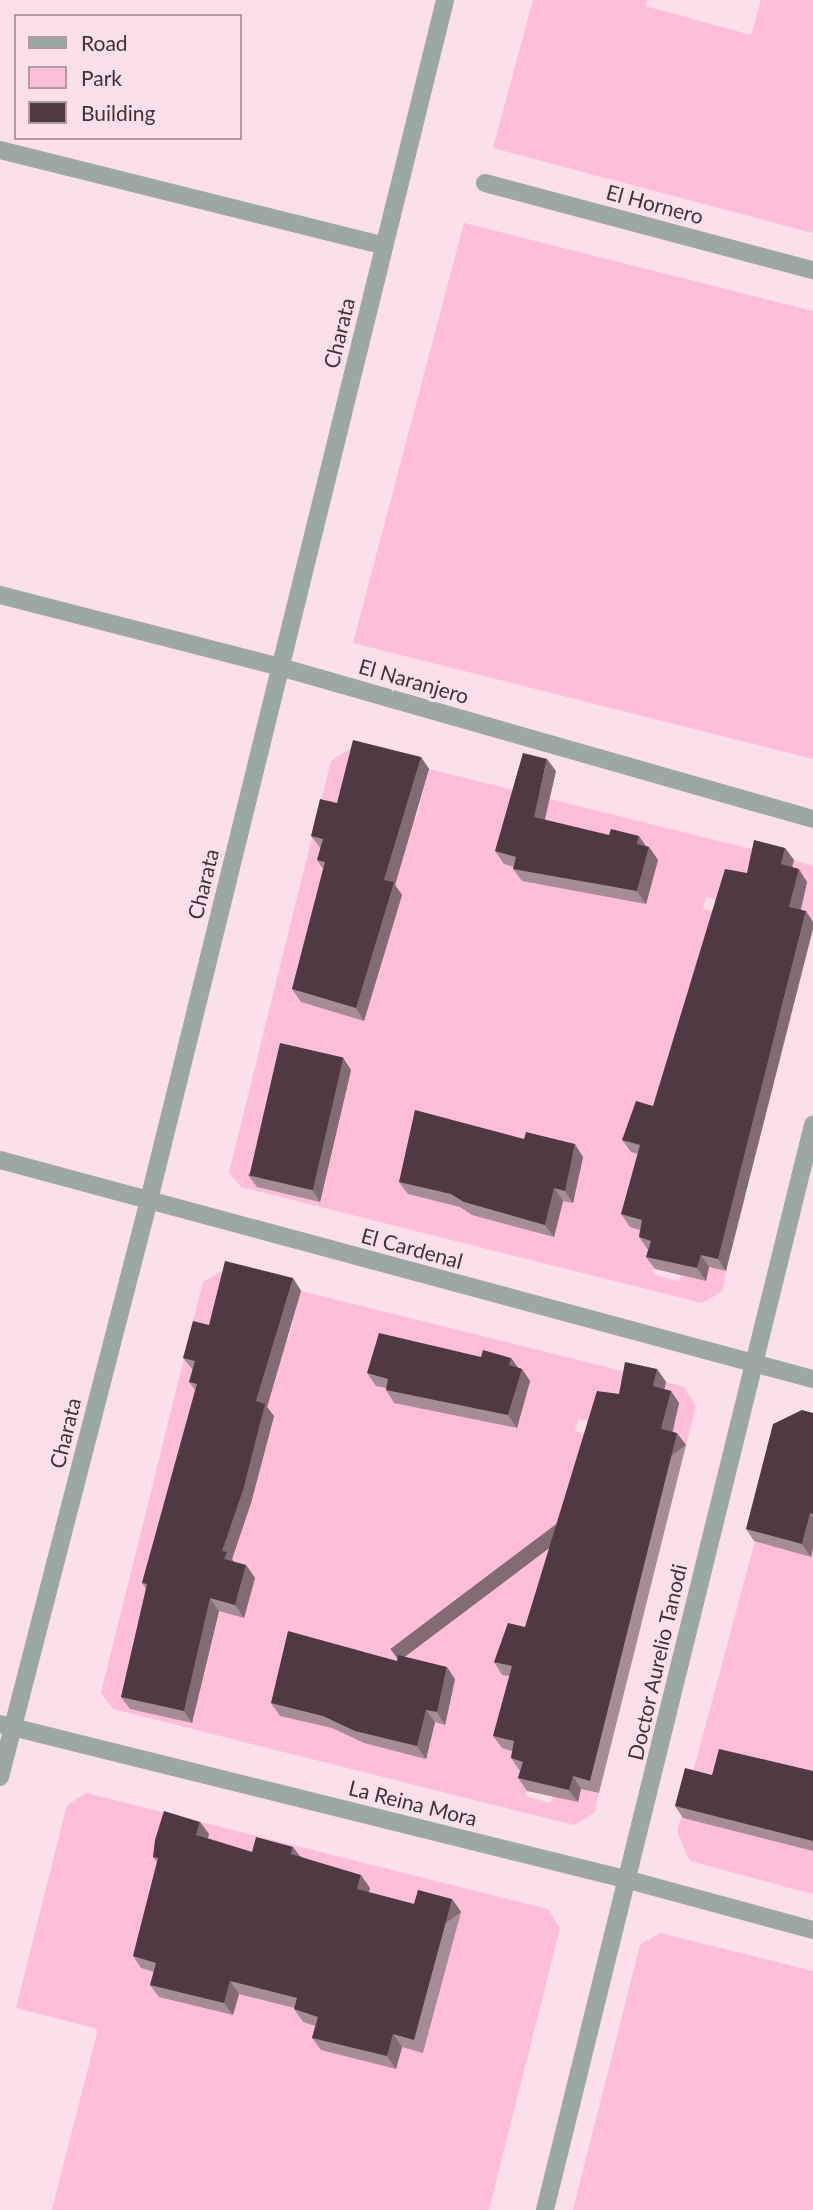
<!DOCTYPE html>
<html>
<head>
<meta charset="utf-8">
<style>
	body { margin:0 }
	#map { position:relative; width:813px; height:2210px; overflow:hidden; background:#fbdfea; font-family:Lato,sans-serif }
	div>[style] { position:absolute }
	.green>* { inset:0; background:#febdd8 }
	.minor>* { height:18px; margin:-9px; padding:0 9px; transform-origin:9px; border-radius:9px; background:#9ca8a4 }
	.wall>* { inset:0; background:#a58c96 }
	.shaded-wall>* { inset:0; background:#836b74; transform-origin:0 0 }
	.building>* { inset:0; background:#4f3942; transform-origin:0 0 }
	span { translate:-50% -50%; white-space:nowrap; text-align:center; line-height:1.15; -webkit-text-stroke:7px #fbdfea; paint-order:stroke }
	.street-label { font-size:21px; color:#3e3438 }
	.legend { position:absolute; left:14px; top:14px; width:228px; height:126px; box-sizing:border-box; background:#fbdfea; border:2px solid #af9ba3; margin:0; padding:9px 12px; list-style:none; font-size:21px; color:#3e3438 }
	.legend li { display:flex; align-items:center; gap:14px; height:35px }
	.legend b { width:35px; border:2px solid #af9ba3 }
</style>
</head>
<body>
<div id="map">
	<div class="green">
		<div style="clip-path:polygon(533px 0,647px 0,645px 6px,751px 35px,761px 0,813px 0,813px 233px,493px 148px)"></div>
		<div style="clip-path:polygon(464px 223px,813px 311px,813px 759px,353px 643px)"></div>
		<div style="clip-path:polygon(350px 749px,362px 752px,364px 805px,416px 819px,429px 769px,763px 852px,737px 904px,706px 897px,703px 909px,724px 915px,654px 1174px,745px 1199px,731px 1253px,651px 1232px,659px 1253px,653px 1274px,679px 1282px,681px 1275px,709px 1267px,726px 1271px,722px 1291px,702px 1303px,241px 1187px,229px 1172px,331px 761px)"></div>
		<div style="clip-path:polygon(794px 860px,813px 866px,813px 923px,788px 917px)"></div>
		<div style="clip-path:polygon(222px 1271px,234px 1274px,236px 1327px,288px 1341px,301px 1291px,634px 1374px,609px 1426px,578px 1419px,575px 1431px,596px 1437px,547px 1602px,641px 1626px,631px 1666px,517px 1635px,526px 1697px,617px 1720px,603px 1775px,502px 1748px,523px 1754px,531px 1775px,525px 1796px,551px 1803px,553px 1796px,578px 1802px,581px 1789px,599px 1793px,594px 1813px,574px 1825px,113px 1709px,101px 1693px,203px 1282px)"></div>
		<div style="clip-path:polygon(666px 1382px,684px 1387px,696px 1406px,686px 1445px,660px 1439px)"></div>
		<div style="clip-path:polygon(755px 1541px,810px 1557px,813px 1548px,813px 1894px,690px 1861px,677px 1832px)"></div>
		<div style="clip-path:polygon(86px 1793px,548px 1909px,560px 1928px,489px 2210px,52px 2210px,98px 2029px,16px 2008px,67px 1805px)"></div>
		<div style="clip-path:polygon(660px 1933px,813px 1971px,813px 2210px,573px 2210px,640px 1945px)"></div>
	</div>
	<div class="minor">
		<div style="left:0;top:150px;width:396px;rotate:14deg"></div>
		<div style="left:485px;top:183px;width:339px;rotate:14.9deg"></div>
		<div style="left:0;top:595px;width:289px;rotate:14.4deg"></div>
		<div style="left:280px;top:667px;width:554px;rotate:15.92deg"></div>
		<div style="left:0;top:1160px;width:842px;rotate:15.08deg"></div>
		<div style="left:0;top:1724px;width:648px;rotate:13.93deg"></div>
		<div style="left:629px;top:1880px;width:191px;rotate:15.2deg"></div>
		<div style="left:0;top:1777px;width:596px;rotate:-75.52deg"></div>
		<div style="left:149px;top:1200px;width:1236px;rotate:-76.14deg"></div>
		<div style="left:545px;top:2210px;width:1118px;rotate:-76.13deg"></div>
	</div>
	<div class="wall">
		<div style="clip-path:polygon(421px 757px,429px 769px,395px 885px,402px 895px,364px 1021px,301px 1002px,292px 989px,323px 869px,317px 860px,321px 849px,311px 836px,337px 803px)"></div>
		<div style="clip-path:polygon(556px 771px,545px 820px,649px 847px,658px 860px,646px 904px,522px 881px,513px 869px,514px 867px,504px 864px,495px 851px)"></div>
		<div style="clip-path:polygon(785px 848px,794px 860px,792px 867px,807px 882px,801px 910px,726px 1271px,709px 1267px,706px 1281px,655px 1269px,646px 1257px,648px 1250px,639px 1237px,640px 1230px,630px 1227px,621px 1214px,638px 1154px,631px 1152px,622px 1140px,653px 1106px,747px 873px)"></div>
		<div style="clip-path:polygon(343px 1058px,351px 1070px,320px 1202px,257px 1187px,248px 1175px)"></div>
		<div style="clip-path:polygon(583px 1157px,573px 1203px,563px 1201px,554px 1237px,472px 1215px,460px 1207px,408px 1194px,399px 1182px)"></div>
		<div style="clip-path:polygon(293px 1278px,301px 1291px,267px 1407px,274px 1416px,251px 1503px,232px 1559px,234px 1562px,246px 1565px,255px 1578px,244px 1618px,219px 1611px,192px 1723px,130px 1709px,121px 1697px,146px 1589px,142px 1583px,195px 1390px,189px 1382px,193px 1370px,183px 1358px)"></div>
		<div style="clip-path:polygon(481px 1357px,511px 1358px,518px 1368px,522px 1369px,530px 1381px,517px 1428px,394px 1403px,386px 1390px,386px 1388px,376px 1386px,367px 1373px)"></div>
		<div style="clip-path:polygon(657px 1369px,666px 1382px,664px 1389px,671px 1391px,679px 1403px,673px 1431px,686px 1445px,599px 1793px,581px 1789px,578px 1802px,527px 1791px,518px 1778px,520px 1771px,511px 1758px,512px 1751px,502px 1748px,493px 1736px,510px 1676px,502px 1675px,494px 1662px,525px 1627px,619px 1394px)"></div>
		<div style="clip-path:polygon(813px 1413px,813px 1548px,811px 1557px,754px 1541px,746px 1529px)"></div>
		<div style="clip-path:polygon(455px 1679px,445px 1725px,435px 1722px,426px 1759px,364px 1743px,332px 1728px,280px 1716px,271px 1703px)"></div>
		<div style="clip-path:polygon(813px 1771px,813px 1851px,683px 1818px,675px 1806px,712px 1775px)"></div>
		<div style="clip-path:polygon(200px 1822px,209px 1834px,208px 1838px,252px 1852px,300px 1856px,370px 1888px,369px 1892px,414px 1904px,452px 1899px,461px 1912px,423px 2053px,402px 2047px,396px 2069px,321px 2050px,312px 2038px,315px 2026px,303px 2022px,294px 2009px,295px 2008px,239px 1994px,233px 2015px,159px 1997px,150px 1985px,154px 1972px,141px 1968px,133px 1956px,157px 1862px,153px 1857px)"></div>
	</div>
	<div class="shaded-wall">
		<div style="clip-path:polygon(421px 757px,429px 769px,395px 885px,402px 895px,364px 1021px,356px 1008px,384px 880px)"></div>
		<div style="clip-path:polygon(547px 759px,556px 771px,542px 830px,534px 817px)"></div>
		<div style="clip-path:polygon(639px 836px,648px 849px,637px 844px)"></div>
		<div style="clip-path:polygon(649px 847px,658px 860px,646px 904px,637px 891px)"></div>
		<div style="clip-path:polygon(785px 848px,794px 860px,790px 877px,781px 864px)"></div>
		<div style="clip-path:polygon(799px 869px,807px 882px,798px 920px,789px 907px)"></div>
		<div style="clip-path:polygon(806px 911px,813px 922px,813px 929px,726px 1271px,718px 1259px)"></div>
		<div style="clip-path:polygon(343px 1058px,351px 1070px,320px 1202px,312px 1189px)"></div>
		<div style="clip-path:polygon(575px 1144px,583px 1157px,573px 1203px,565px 1191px)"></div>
		<div style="clip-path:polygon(554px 1188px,563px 1201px,554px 1237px,545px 1225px)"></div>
		<div style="clip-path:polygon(701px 1255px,709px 1267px,706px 1281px,697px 1268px)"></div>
		<div style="clip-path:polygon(293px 1278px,301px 1291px,267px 1407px,274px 1416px,251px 1503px,232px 1559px,235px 1564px,224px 1559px,222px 1551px,256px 1401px)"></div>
		<div style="clip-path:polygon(511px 1358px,520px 1370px,509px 1365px)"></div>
		<div style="clip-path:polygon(522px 1369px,530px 1381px,517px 1428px,508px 1415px)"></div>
		<div style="clip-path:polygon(657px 1369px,666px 1382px,662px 1399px,653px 1386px)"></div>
		<div style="clip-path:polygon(671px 1391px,679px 1403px,670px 1441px,661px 1429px)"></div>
		<div style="left:677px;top:1433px;width:15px;height:359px;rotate:53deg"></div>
		<div style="clip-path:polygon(810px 1513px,813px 1518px,813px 1548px,811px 1557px,802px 1544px)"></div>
		<div style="clip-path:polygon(246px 1565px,255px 1578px,244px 1618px,235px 1605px)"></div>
		<div style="clip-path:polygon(210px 1598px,219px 1611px,192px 1723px,184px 1711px)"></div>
		<div style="clip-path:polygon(447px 1667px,455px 1679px,445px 1725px,437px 1712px)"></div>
		<div style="clip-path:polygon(426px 1710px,435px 1722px,426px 1759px,417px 1746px)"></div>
		<div style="clip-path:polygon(573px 1776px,581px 1789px,578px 1802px,569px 1790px)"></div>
		<div style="clip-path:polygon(200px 1822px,209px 1834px,205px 1847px,196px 1835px)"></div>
		<div style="clip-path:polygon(293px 1847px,302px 1859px,291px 1854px)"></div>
		<div style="clip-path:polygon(361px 1875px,370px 1888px,366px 1901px,357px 1889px)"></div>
		<div style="left:452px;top:1899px;width:16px;height:146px;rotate:55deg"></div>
		<div style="clip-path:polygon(230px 1981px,239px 1994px,233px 2015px,224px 2003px)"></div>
		<div style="clip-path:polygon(393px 2034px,402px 2047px,396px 2069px,387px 2056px)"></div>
	</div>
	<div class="building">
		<div style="clip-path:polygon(353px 740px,421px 757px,384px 880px,394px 882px,356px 1008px,292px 989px,325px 862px,317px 860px,323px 839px,311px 836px,320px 799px,337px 803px)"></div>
		<div style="clip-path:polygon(523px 753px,547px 759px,534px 817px,609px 835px,611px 829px,639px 836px,637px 844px,649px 847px,637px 891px,513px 869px,516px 857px,495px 851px)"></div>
		<div style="clip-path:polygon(754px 840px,785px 848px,781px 864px,799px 869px,789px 907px,806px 911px,718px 1259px,701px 1255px,697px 1268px,646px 1257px,651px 1241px,639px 1237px,642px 1220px,621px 1214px,640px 1145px,622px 1140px,636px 1101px,653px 1106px,725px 869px,747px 873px)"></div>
		<div style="left:280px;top:1043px;width:65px;height:136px;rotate:13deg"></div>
		<div style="clip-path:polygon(415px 1110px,524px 1139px,526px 1132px,575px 1144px,565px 1191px,554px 1188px,545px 1225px,464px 1202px,451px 1194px,399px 1182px)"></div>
		<div style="clip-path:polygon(225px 1261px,293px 1278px,256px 1401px,265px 1404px,243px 1490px,222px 1551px,227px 1552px,224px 1559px,246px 1565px,235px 1605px,210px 1598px,184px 1711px,121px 1697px,147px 1584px,142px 1583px,197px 1384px,189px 1382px,195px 1361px,183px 1358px,193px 1321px,209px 1325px)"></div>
		<div style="clip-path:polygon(379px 1333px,481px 1357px,483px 1350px,511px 1358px,509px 1365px,522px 1369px,508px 1415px,386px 1390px,388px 1379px,367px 1373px)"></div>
		<div style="clip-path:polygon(625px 1362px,657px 1369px,653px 1386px,671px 1391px,661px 1429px,677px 1433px,590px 1781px,573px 1776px,569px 1790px,518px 1778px,523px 1762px,511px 1758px,514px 1741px,493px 1736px,512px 1666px,494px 1662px,508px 1623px,525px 1627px,597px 1391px,619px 1394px)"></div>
		<div style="clip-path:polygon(802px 1410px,813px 1413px,813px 1514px,810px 1513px,802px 1544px,746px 1529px,773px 1424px)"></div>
		<div style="clip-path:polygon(288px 1631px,397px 1661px,398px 1655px,447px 1667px,437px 1712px,426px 1710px,417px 1746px,355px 1731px,323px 1716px,271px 1703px)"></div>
		<div style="clip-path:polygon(719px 1749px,813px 1771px,813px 1841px,675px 1806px,685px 1768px,712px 1775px)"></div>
		<div style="clip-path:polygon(164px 1811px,200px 1822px,196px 1835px,252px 1852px,256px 1837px,293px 1847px,291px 1854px,361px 1875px,357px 1889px,414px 1904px,418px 1890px,452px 1899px,414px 2040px,393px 2034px,387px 2056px,312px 2038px,318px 2017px,294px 2009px,297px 1998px,230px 1981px,224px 2003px,150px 1985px,156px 1963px,133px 1956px,158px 1858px,153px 1857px,155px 1840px)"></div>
	</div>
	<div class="street-label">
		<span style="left:655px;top:204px;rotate:15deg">El Hornero</span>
		<span style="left:339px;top:333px;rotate:-76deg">Charata</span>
		<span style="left:414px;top:681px;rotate:16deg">El Naranjero</span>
		<span style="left:203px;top:884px;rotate:-76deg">Charata</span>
		<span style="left:412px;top:1248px;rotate:15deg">El Cardenal</span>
		<span style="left:65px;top:1433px;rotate:-76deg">Charata</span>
		<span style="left:657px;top:1662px;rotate:-77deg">Doctor Aurelio Tanodi</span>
		<span style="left:413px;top:1803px;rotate:14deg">La Reina Mora</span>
	</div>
	<ul class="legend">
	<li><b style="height:9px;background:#9ca8a4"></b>Road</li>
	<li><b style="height:19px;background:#febdd8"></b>Park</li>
	<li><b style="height:19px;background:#4f3942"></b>Building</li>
	</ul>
</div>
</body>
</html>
